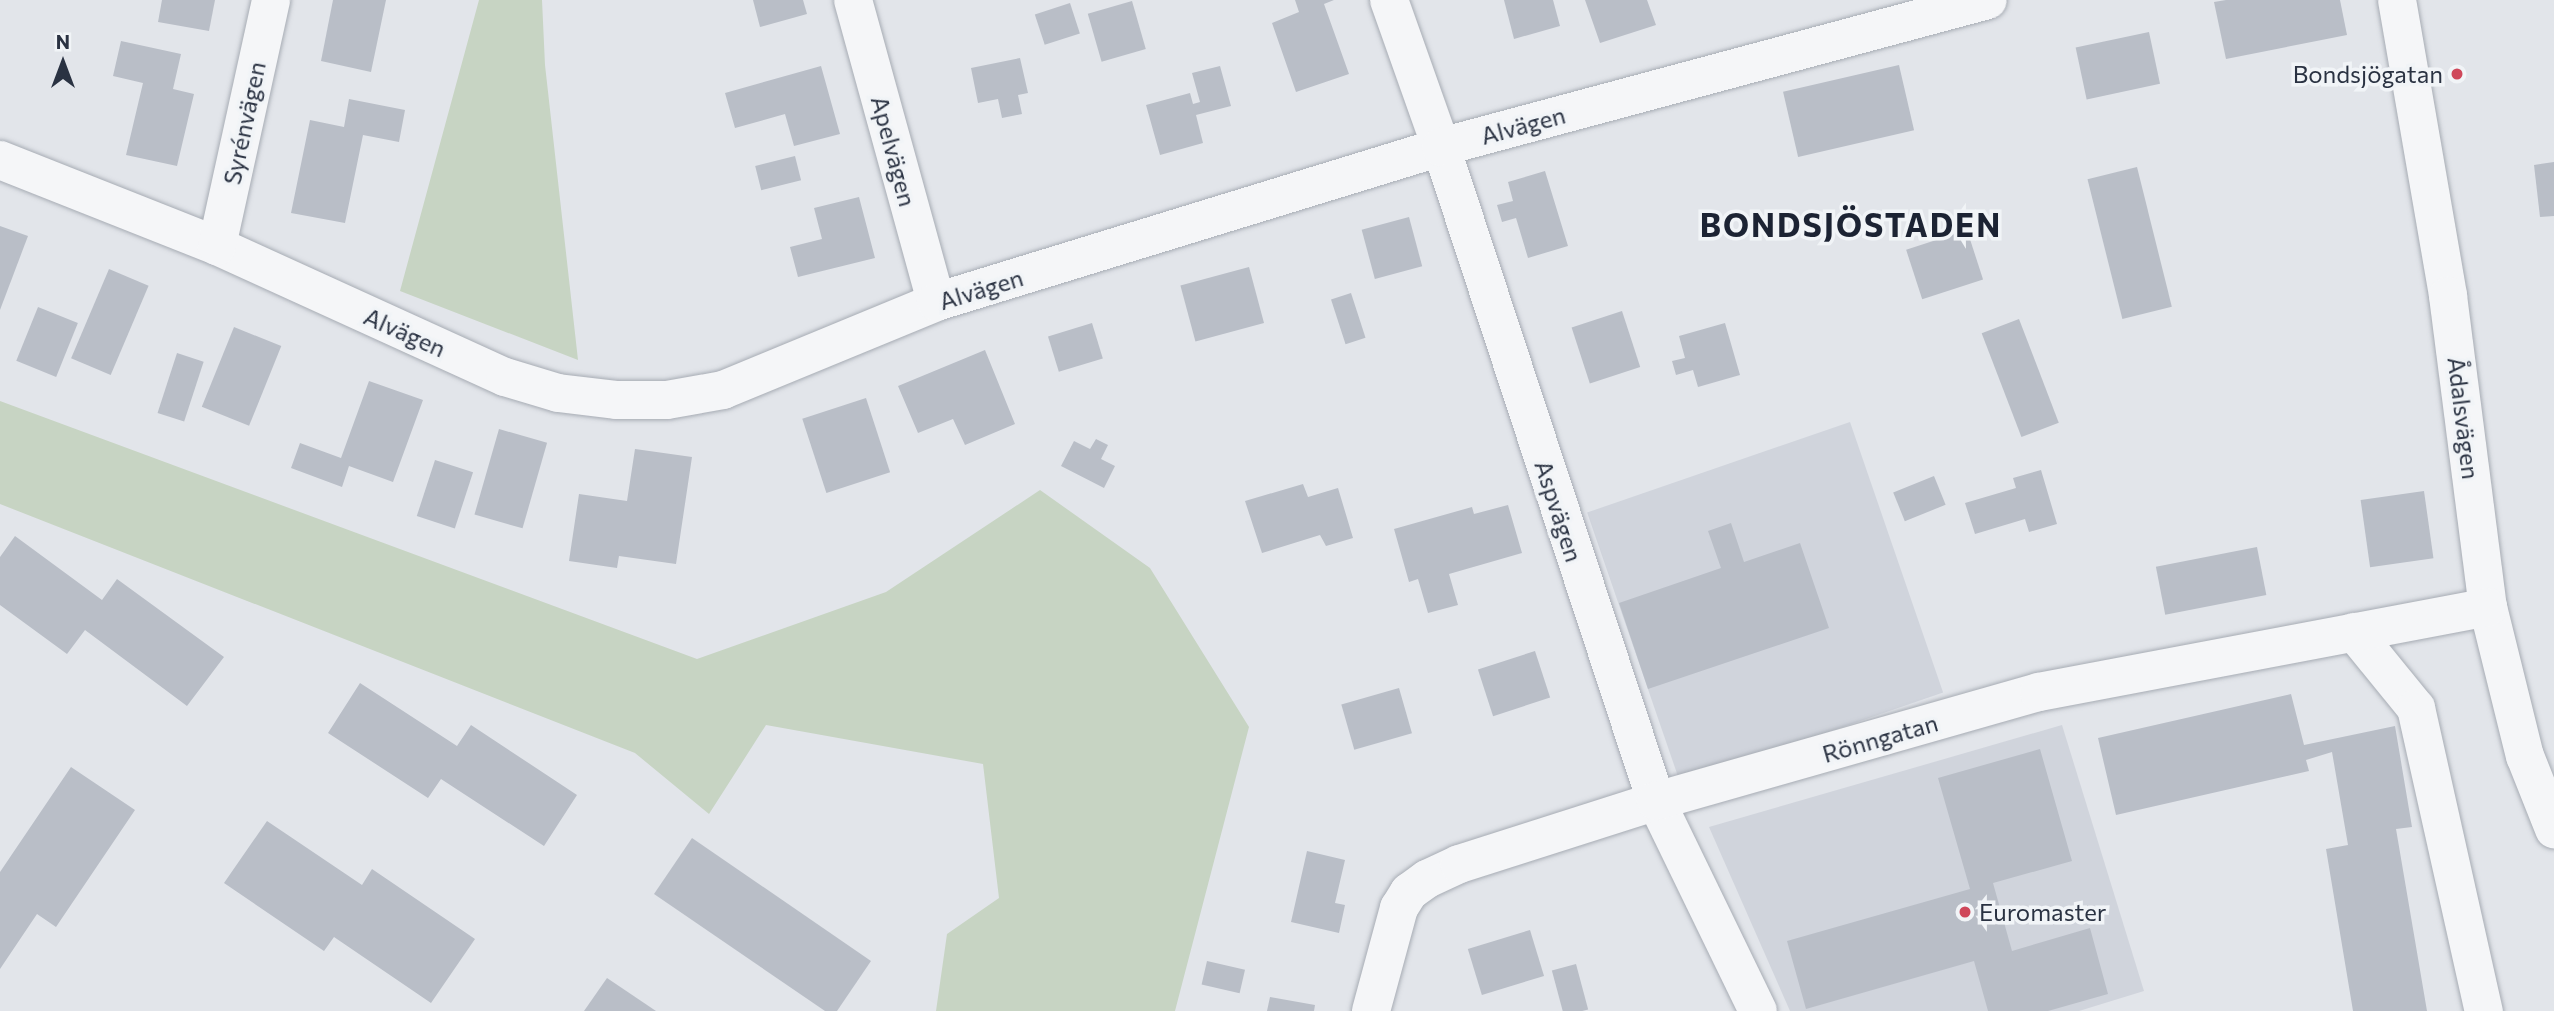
<!DOCTYPE html>
<html>
<head>
<meta charset="utf-8">
<style>
	body { margin:0 }
	#map { position:relative; width:2554px; height:1011px; overflow:hidden; background:#e2e5ea; font-family:Commissioner,sans-serif }
	div>[style] { position:absolute }
	.built>* { inset:0; background:#d0d4dc; transform-origin:0 0 }
	.green>* { inset:0; background:#c7d4c3 }
	.building>* { inset:0; background:#b9bec7; transform-origin:0 0 }
	.roads { filter:drop-shadow(0 0 2px #a7acb4) drop-shadow(0 0 2px #a7acb4) }
	.minor>* { height:38px; margin:-19px; padding:0 19px; transform-origin:19px; border-radius:19px; background:#f5f6f8 }
	.dots>* { width:19px; height:19px; translate:-50% -50%; box-sizing:border-box; border:4px solid #f1f4f7; border-radius:50% }
	span { translate:-50% -50%; white-space:nowrap; text-align:center; line-height:1.15; -webkit-text-stroke:7px #f1f4f7; paint-order:stroke }
	.poi-label { font-size:24px; color:#2a3242 }
	.right { translate:-100% -50%; text-align:right }
	.left { translate:0 -50%; text-align:left }
	.street-label { font-size:24px; color:#2a3242 }
	.district-label { font-size:32px; color:#1c2333; font-weight:700; letter-spacing:2px }
	.north { position:absolute; left:28px; top:28px; width:70px; height:70px; -webkit-text-stroke:5px #f1f4f7; paint-order:stroke; rotate:0deg; font-size:19px; font-weight:700; line-height:28px; text-align:center; color:#2a3242 }
	.north::after { content:''; display:block; margin:auto; width:24px; height:32px; background:#2a3242; clip-path:polygon(50% 0,100% 100%,50% 72%,0 100%) }
</style>
</head>
<body>
<div id="map">
	<div class="built">
		<div style="left:1850px;top:422px;width:286px;height:278px;rotate:71deg"></div>
		<div style="clip-path:polygon(2062px 725px,2144px 991px,2079px 1011px,1790px 1011px,1709px 827px)"></div>
	</div>
	<div class="green">
		<div style="clip-path:polygon(479px 0,542px 0,545px 65px,578px 360px,400px 291px)"></div>
		<div style="clip-path:polygon(0 401px,697px 659px,886px 592px,1040px 490px,1150px 568px,1249px 727px,1175px 1011px,936px 1011px,947px 934px,999px 898px,983px 764px,766px 725px,709px 814px,635px 753px,0 504px)"></div>
	</div>
	<div class="building">
		<div style="clip-path:polygon(162px 0,215px 0,209px 31px,158px 22px)"></div>
		<div style="clip-path:polygon(333px 0,386px 0,371px 72px,321px 61px)"></div>
		<div style="clip-path:polygon(753px 0,803px 0,807px 14px,760px 27px)"></div>
		<div style="clip-path:polygon(1295px 0,1334px 0,1324px 4px,1349px 74px,1296px 92px,1272px 23px,1299px 12px)"></div>
		<div style="clip-path:polygon(1504px 0,1553px 0,1560px 26px,1514px 39px)"></div>
		<div style="clip-path:polygon(1585px 0,1647px 0,1656px 25px,1600px 43px)"></div>
		<div style="clip-path:polygon(2226px 0,2340px 0,2347px 35px,2226px 59px,2214px 2px)"></div>
		<div style="left:1132px;top:1px;width:50px;height:46px;rotate:74deg"></div>
		<div style="left:1070px;top:3px;width:32px;height:37px;rotate:72deg"></div>
		<div style="left:2149px;top:32px;width:53px;height:75px;rotate:78deg"></div>
		<div style="clip-path:polygon(121px 41px,181px 54px,173px 89px,194px 94px,177px 166px,126px 155px,143px 83px,113px 76px)"></div>
		<div style="clip-path:polygon(1020px 58px,1028px 93px,1018px 95px,1022px 114px,1002px 118px,998px 99px,978px 103px,971px 68px)"></div>
		<div style="left:1899px;top:65px;width:67px;height:119px;rotate:77deg"></div>
		<div style="clip-path:polygon(821px 66px,840px 134px,794px 146px,785px 114px,735px 128px,725px 93px)"></div>
		<div style="clip-path:polygon(1220px 66px,1231px 106px,1196px 115px,1203px 143px,1160px 155px,1146px 105px,1190px 93px,1193px 104px,1200px 102px,1192px 73px)"></div>
		<div style="clip-path:polygon(349px 99px,405px 110px,399px 142px,363px 135px,345px 223px,291px 213px,310px 120px,344px 127px)"></div>
		<div style="left:795px;top:156px;width:25px;height:41px;rotate:76deg"></div>
		<div style="clip-path:polygon(2554px 162px,2554px 216px,2540px 217px,2534px 165px)"></div>
		<div style="left:2137px;top:167px;width:144px;height:51px;rotate:76deg"></div>
		<div style="clip-path:polygon(1545px 171px,1568px 246px,1528px 258px,1516px 218px,1502px 222px,1497px 205px,1513px 201px,1508px 182px)"></div>
		<div style="clip-path:polygon(859px 197px,875px 258px,798px 277px,790px 247px,822px 239px,814px 208px)"></div>
		<div style="left:1409px;top:217px;width:51px;height:49px;rotate:75deg"></div>
		<div style="clip-path:polygon(0 226px,28px 236px,0 310px)"></div>
		<div style="left:1967px;top:230px;width:52px;height:64px;rotate:72deg"></div>
		<div style="left:1249px;top:267px;width:58px;height:71px;rotate:75deg"></div>
		<div style="left:109px;top:269px;width:43px;height:97px;rotate:23deg"></div>
		<div style="left:1351px;top:293px;width:47px;height:21px;rotate:72deg"></div>
		<div style="left:38px;top:307px;width:43px;height:58px;rotate:22deg"></div>
		<div style="left:1622px;top:311px;width:59px;height:53px;rotate:72deg"></div>
		<div style="left:2019px;top:319px;width:111px;height:40px;rotate:69deg"></div>
		<div style="left:1092px;top:323px;width:37px;height:46px;rotate:73deg"></div>
		<div style="clip-path:polygon(1725px 323px,1740px 375px,1698px 387px,1693px 370px,1676px 375px,1672px 361px,1685px 358px,1679px 336px)"></div>
		<div style="left:234px;top:327px;width:51px;height:86px;rotate:22deg"></div>
		<div style="clip-path:polygon(985px 350px,1015px 424px,965px 445px,953px 419px,918px 433px,898px 386px)"></div>
		<div style="left:177px;top:353px;width:28px;height:63px;rotate:18deg"></div>
		<div style="clip-path:polygon(369px 381px,423px 400px,393px 482px,349px 466px,342px 487px,291px 468px,300px 443px,341px 458px)"></div>
		<div style="left:866px;top:398px;width:78px;height:67px;rotate:72deg"></div>
		<div style="left:499px;top:429px;width:50px;height:89px;rotate:16deg"></div>
		<div style="clip-path:polygon(1096px 439px,1108px 445px,1101px 459px,1115px 466px,1104px 488px,1061px 466px,1074px 441px,1090px 449px)"></div>
		<div style="clip-path:polygon(635px 449px,692px 457px,676px 564px,619px 556px,617px 568px,569px 561px,579px 494px,627px 501px)"></div>
		<div style="left:435px;top:460px;width:40px;height:59px;rotate:18deg"></div>
		<div style="clip-path:polygon(2041px 470px,2057px 524px,2029px 532px,2025px 519px,1975px 534px,1965px 503px,2016px 488px,2013px 478px)"></div>
		<div style="left:1934px;top:476px;width:31px;height:44px;rotate:68deg"></div>
		<div style="clip-path:polygon(1303px 484px,1308px 497px,1338px 488px,1353px 538px,1326px 546px,1320px 535px,1262px 553px,1245px 501px)"></div>
		<div style="left:2424px;top:491px;width:68px;height:64px;rotate:82deg"></div>
		<div style="clip-path:polygon(1508px 505px,1522px 553px,1449px 574px,1458px 605px,1428px 613px,1418px 579px,1409px 582px,1394px 529px,1472px 507px,1474px 514px)"></div>
		<div style="clip-path:polygon(1731px 523px,1744px 562px,1800px 543px,1829px 628px,1648px 689px,1619px 603px,1721px 568px,1708px 531px)"></div>
		<div style="clip-path:polygon(15px 536px,102px 600px,117px 579px,224px 657px,187px 706px,85px 630px,67px 654px,0 605px,0 557px)"></div>
		<div style="left:2257px;top:547px;width:49px;height:103px;rotate:79deg"></div>
		<div style="left:1535px;top:651px;width:49px;height:60px;rotate:72deg"></div>
		<div style="clip-path:polygon(360px 683px,457px 746px,471px 725px,577px 795px,544px 846px,441px 779px,428px 798px,328px 733px)"></div>
		<div style="left:1399px;top:688px;width:47px;height:60px;rotate:74deg"></div>
		<div style="clip-path:polygon(2291px 694px,2304px 745px,2395px 726px,2412px 827px,2396px 829px,2427px 1011px,2353px 1011px,2326px 849px,2348px 845px,2332px 752px,2306px 760px,2309px 771px,2116px 815px,2098px 738px)"></div>
		<div style="clip-path:polygon(2040px 749px,2072px 861px,1993px 883px,2012px 951px,2090px 928px,2108px 994px,2048px 1011px,1988px 1011px,1974px 961px,1806px 1009px,1787px 941px,1970px 889px,1938px 778px)"></div>
		<div style="clip-path:polygon(71px 767px,135px 810px,56px 927px,37px 914px,0 969px,0 872px)"></div>
		<div style="clip-path:polygon(267px 821px,362px 885px,372px 869px,475px 939px,431px 1003px,334px 937px,324px 951px,224px 883px)"></div>
		<div style="clip-path:polygon(692px 838px,871px 961px,837px 1011px,825px 1011px,654px 894px)"></div>
		<div style="clip-path:polygon(1307px 851px,1345px 860px,1335px 903px,1345px 905px,1339px 933px,1291px 922px)"></div>
		<div style="left:1530px;top:930px;width:48px;height:65px;rotate:73deg"></div>
		<div style="left:1207px;top:961px;width:39px;height:24px;rotate:13deg"></div>
		<div style="left:1576px;top:964px;width:47px;height:25px;rotate:75deg"></div>
		<div style="clip-path:polygon(607px 978px,656px 1011px,584px 1011px)"></div>
		<div style="clip-path:polygon(1270px 997px,1315px 1005px,1314px 1011px,1267px 1011px)"></div>
	</div>
	<div class="roads">
		<div class="minor">
			<div style="left:853px;top:0;width:313px;rotate:74.6deg"></div>
			<div style="left:1389px;top:0;width:156px;rotate:70.5deg"></div>
			<div style="left:1441px;top:147px;width:688px;rotate:71.8deg"></div>
			<div style="left:1656px;top:801px;width:233px;rotate:64.1deg"></div>
			<div style="left:2397px;top:0;width:300px;rotate:80.2deg"></div>
			<div style="left:2448px;top:296px;width:314px;rotate:82.7deg"></div>
			<div style="left:2488px;top:607px;width:154px;rotate:76.1deg"></div>
			<div style="left:2525px;top:756px;width:79px;rotate:68.3deg"></div>
			<div style="left:0;top:160px;width:233px;rotate:21.6deg"></div>
			<div style="left:217px;top:246px;width:316px;rotate:24.5deg"></div>
			<div style="left:505px;top:377px;width:55px;rotate:16.8deg"></div>
			<div style="left:558px;top:393px;width:58px;rotate:6.9deg"></div>
			<div style="left:616px;top:400px;width:51px"></div>
			<div style="left:667px;top:400px;width:57px;rotate:-10.1deg"></div>
			<div style="left:723px;top:390px;width:230px;rotate:-22.4deg"></div>
			<div style="left:936px;top:302px;width:528px;rotate:-17.06deg"></div>
			<div style="left:1441px;top:147px;width:566px;rotate:-15.04deg"></div>
			<div style="left:217px;top:246px;width:252px;rotate:-77.6deg"></div>
			<div style="left:2354px;top:632px;width:98px;rotate:50.8deg"></div>
			<div style="left:2416px;top:708px;width:311px;rotate:77.4deg"></div>
			<div style="left:1371px;top:1011px;width:107px;rotate:-74.8deg"></div>
			<div style="left:1399px;top:908px;width:19px;rotate:-58deg"></div>
			<div style="left:1409px;top:892px;width:22px;rotate:-36deg"></div>
			<div style="left:1427px;top:879px;width:35px;rotate:-25deg"></div>
			<div style="left:1459px;top:864px;width:207px;rotate:-17.7deg"></div>
			<div style="left:1656px;top:801px;width:398px;rotate:-15.9deg"></div>
			<div style="left:2039px;top:692px;width:457px;rotate:-10.7deg"></div>
		</div>
	</div>
	<div class="dots">
		<div style="left:2457px;top:74px;background:#cf475a"></div>
		<div style="left:1965px;top:912px;background:#cf475a"></div>
	</div>
	<div class="poi-label">
		<span class="right" style="left:2443px;top:74px">Bondsjögatan</span>
		<span class="left" style="left:1979px;top:912px">Euromaster</span>
	</div>
	<div class="street-label">
		<span style="left:244px;top:123px;rotate:-78deg">Syrénvägen</span>
		<span style="left:1523px;top:125px;rotate:-15deg">Alvägen</span>
		<span style="left:894px;top:151px;rotate:75deg">Apelvägen</span>
		<span style="left:981px;top:289px;rotate:-17deg">Alvägen</span>
		<span style="left:405px;top:332px;rotate:24deg">Alvägen</span>
		<span style="left:2464px;top:418px;rotate:83deg">Ådalsvägen</span>
		<span style="left:1559px;top:511px;rotate:72deg">Aspvägen</span>
		<span style="left:1880px;top:738px;rotate:-16deg">Rönngatan</span>
	</div>
	<div class="district-label">
		<span style="left:1851px;top:224px">BONDSJÖSTADEN</span>
	</div>
	<div class="north">N</div>
</div>
</body>
</html>
